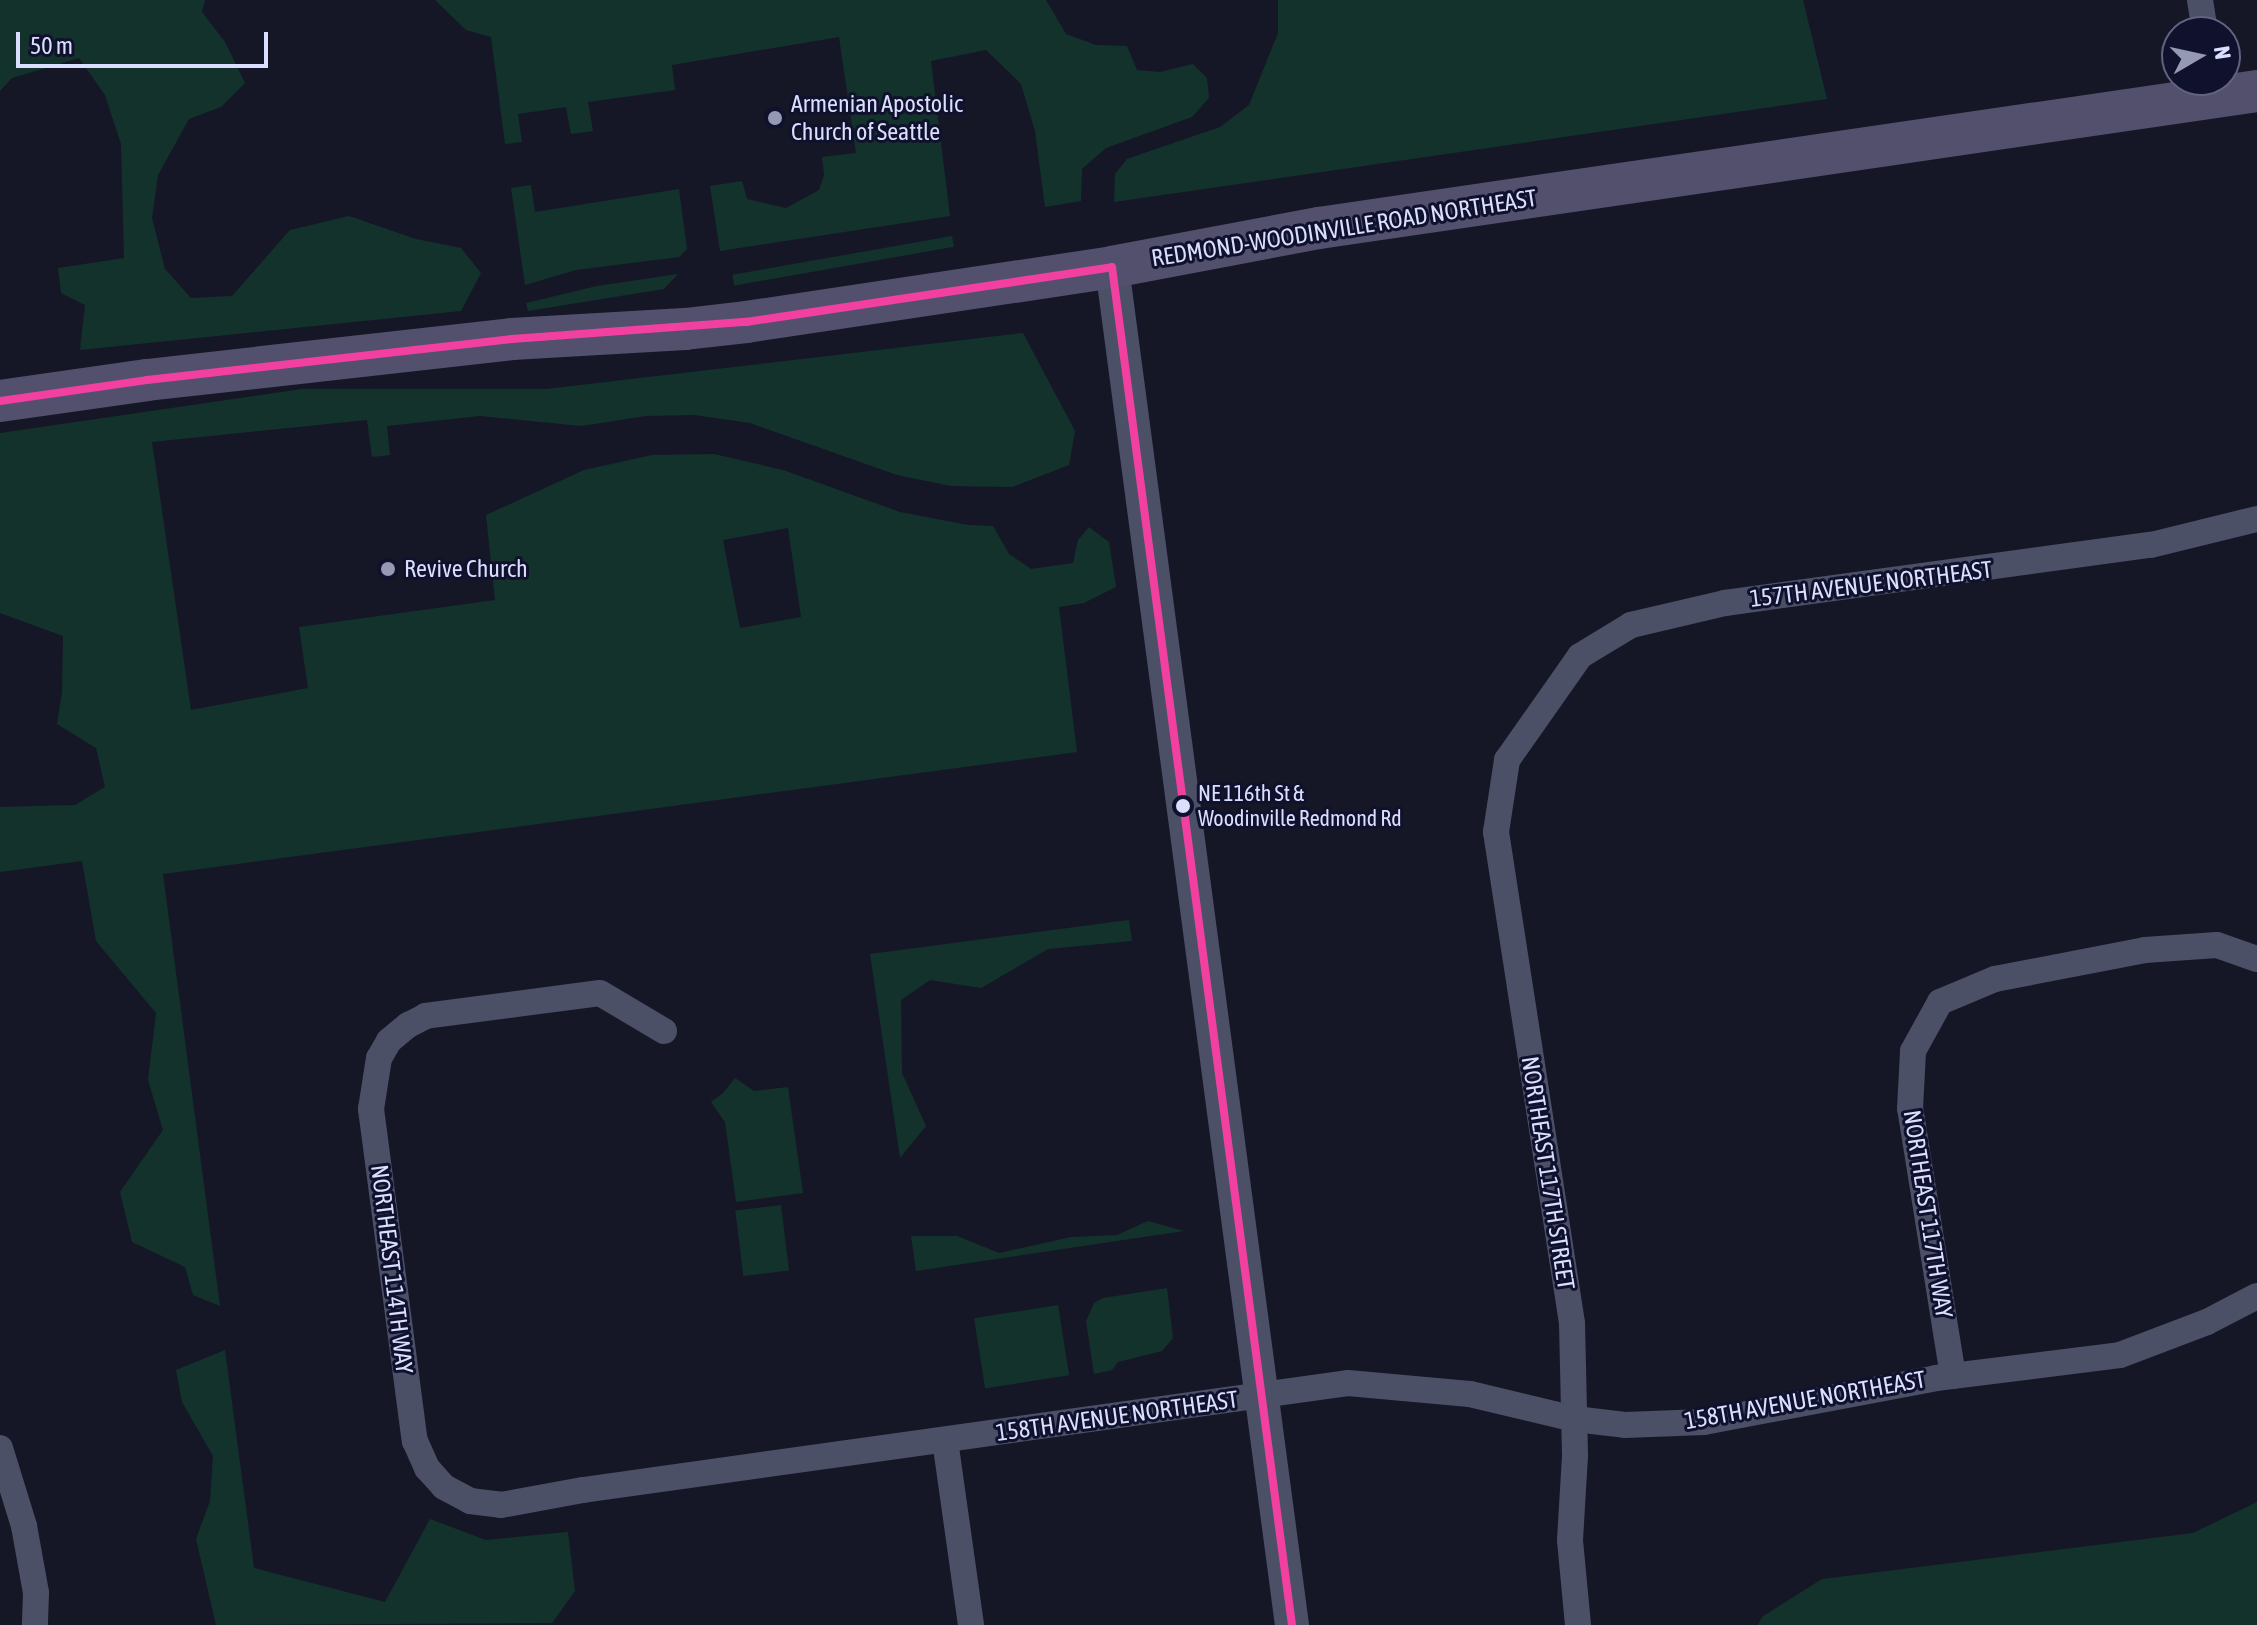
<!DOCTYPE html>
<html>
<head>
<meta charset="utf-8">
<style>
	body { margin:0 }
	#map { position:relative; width:2257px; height:1625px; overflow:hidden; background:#161726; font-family:"Asap Condensed",sans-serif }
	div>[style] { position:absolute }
	.green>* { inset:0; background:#13322c; transform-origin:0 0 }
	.minor>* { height:26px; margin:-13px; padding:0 13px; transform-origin:13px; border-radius:13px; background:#4b5067 }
	.tertiary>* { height:34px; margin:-17px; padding:0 17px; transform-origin:17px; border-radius:17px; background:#4b5067 }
	.primary>* { height:42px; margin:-21px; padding:0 21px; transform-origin:21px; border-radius:21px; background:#53506d }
	.bus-1>* { height:8px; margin:-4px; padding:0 4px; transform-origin:4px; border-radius:4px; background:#f240a1 }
	.dots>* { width:22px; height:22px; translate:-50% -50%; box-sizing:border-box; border:4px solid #10112c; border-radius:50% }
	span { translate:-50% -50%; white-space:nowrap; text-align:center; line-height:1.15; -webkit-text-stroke:6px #10112c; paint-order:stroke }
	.bus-label { font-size:22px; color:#dbdfff }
	.left { translate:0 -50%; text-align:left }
	.poi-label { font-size:24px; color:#dbdfff }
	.street-label { font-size:24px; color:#dbdfff }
	.north { position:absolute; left:2161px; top:16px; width:80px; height:80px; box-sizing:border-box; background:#10112c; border:2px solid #616380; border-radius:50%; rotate:81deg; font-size:22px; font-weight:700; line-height:32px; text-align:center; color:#dbdfff }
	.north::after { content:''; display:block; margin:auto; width:28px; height:36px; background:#9699b3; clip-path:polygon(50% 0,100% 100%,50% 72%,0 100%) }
	.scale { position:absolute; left:16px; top:32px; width:252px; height:36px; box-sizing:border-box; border:4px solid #dbdfff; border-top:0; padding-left:10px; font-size:24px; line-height:28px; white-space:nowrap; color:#dbdfff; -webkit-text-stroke:6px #10112c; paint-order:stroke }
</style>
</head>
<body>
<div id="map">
	<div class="green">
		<div style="clip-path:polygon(0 0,205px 0,202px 12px,225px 42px,245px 83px,221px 107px,189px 119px,158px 175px,152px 218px,165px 269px,191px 298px,232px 296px,290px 230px,349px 216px,416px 239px,461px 248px,481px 273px,461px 311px,80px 350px,85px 305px,61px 293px,58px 268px,124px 258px,121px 144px,105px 95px,79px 58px,12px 78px,0 91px)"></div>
		<div style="clip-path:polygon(435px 0,1046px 0,1066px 34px,1096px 45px,1127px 46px,1137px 70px,1160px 72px,1193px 64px,1207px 78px,1209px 98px,1192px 117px,1106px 148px,1082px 169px,1081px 201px,1045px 207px,1035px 131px,1021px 84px,986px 50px,931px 61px,950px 216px,720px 251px,710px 186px,742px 181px,747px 199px,786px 208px,819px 190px,824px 175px,822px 157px,856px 153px,839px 37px,672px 65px,675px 90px,588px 102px,593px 131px,571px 134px,566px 107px,518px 114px,522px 142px,505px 144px,491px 37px,466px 30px)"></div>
		<div style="clip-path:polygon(1278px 0,1803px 0,1827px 99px,1114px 202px,1115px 174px,1127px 159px,1220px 127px,1249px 105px,1278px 33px)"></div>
		<div style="clip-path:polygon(531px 185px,535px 212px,679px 189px,687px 249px,679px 257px,576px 270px,525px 285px,511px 188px)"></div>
		<div style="left:952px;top:236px;width:11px;height:223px;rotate:80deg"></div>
		<div style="clip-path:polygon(678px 274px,664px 289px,528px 311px,526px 303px,597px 286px)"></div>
		<div style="clip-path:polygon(evenodd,1023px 333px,1075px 431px,1069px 465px,1012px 487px,951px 486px,897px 475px,750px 423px,694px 415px,646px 416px,581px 426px,480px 416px,387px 426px,390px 455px,372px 457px,367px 420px,152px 442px,191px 710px,308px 688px,299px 627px,495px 600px,486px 515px,584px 470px,652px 455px,714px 454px,783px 470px,900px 512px,968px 525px,993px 526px,1009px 554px,1031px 569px,1073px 563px,1078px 540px,1089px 527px,1109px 542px,1116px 587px,1084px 603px,1059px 607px,1077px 752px,163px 874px,220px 1306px,193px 1295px,185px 1267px,132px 1242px,120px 1192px,163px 1130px,148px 1080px,156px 1013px,96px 941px,82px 861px,0 872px,0 807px,75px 805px,105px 787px,96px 748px,57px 724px,62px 692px,63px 636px,0 613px,0 433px,302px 389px,546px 389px,1023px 333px,788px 528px,801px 617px,740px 628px,723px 540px,788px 528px)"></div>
		<div style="clip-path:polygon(1129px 920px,1132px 941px,1048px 949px,981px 988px,930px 980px,901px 1000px,902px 1073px,926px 1126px,900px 1158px,870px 954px)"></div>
		<div style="clip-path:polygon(735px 1078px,754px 1091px,788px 1087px,803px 1193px,736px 1202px,725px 1122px,711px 1102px,723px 1093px)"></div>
		<div style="left:781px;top:1205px;width:66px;height:46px;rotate:83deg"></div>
		<div style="clip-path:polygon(1148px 1221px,1184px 1231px,916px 1271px,911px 1236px,957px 1236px,999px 1253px,1071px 1237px,1117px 1235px)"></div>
		<div style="clip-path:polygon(1167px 1288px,1173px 1338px,1162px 1351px,1118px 1362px,1112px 1370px,1094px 1374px,1086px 1321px,1094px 1303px,1103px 1298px)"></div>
		<div style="left:1058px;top:1305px;width:71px;height:85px;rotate:81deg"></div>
		<div style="clip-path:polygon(225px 1350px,254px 1568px,385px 1602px,430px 1519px,486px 1540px,568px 1532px,575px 1591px,552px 1623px,216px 1625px,196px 1539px,210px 1501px,213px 1456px,182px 1402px,176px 1370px)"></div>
		<div style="clip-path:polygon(2257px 1502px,2257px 1625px,1758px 1625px,1762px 1617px,1822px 1579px,2193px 1533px)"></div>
	</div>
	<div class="minor">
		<div style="left:2200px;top:0;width:32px;rotate:81deg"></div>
		<div style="left:664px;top:1031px;width:74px;rotate:-149.3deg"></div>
		<div style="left:600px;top:993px;width:176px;rotate:172.5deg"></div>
		<div style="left:426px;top:1016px;width:20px;rotate:153deg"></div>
		<div style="left:408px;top:1025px;width:25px;rotate:140deg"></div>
		<div style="left:389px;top:1041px;width:20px;rotate:120deg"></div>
		<div style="left:379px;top:1058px;width:52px;rotate:98.9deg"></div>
		<div style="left:371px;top:1109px;width:335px;rotate:82.5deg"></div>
		<div style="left:415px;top:1441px;width:30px;rotate:66deg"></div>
		<div style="left:427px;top:1468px;width:25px;rotate:48deg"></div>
		<div style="left:444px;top:1487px;width:30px;rotate:28deg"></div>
		<div style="left:470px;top:1501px;width:31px;rotate:7deg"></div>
		<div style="left:501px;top:1505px;width:83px;rotate:-10.4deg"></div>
		<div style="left:583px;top:1490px;width:772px;rotate:-7.96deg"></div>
		<div style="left:1348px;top:1383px;width:122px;rotate:5.2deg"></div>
		<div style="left:1470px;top:1394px;width:108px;rotate:13.4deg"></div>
		<div style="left:1575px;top:1419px;width:50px;rotate:6.8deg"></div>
		<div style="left:1625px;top:1425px;width:79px;rotate:-2.2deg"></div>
		<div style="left:1704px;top:1422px;width:236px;rotate:-10.7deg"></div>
		<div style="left:1936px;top:1378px;width:185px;rotate:-7.1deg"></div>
		<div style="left:2120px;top:1355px;width:93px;rotate:-20.8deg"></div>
		<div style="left:2207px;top:1322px;width:56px;rotate:-27.5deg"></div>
		<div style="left:1953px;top:1376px;width:270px;rotate:-99.1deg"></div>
		<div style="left:1910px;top:1109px;width:58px;rotate:-87deg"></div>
		<div style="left:1913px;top:1051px;width:56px;rotate:-61.1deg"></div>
		<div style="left:1940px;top:1002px;width:60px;rotate:-22.7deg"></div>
		<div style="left:1995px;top:979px;width:153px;rotate:-10.9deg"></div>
		<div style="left:2145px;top:950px;width:72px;rotate:-4deg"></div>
		<div style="left:2217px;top:945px;width:42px;rotate:19.3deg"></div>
		<div style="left:945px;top:1440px;width:187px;rotate:82deg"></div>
		<div style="left:0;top:1448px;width:82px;rotate:72.9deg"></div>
		<div style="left:24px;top:1526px;width:68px;rotate:79.8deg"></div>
		<div style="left:36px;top:1593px;width:32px;rotate:92deg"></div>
		<div style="left:1578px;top:1625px;width:85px;rotate:-95.4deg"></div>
		<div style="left:1570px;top:1540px;width:85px;rotate:-86.6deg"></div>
		<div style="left:1575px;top:1455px;width:132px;rotate:-91.3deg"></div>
		<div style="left:1572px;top:1323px;width:497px;rotate:-98.8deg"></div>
		<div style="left:1496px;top:832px;width:73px;rotate:-81.3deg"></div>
		<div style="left:1507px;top:760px;width:127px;rotate:-54.9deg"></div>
		<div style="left:1580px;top:656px;width:60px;rotate:-31.3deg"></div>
		<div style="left:1631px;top:625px;width:97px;rotate:-13.2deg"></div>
		<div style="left:1725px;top:603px;width:430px;rotate:-7.8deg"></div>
		<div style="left:2151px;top:545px;width:109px;rotate:-13.8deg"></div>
	</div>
	<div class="tertiary">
		<div style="left:1112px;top:267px;width:1370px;rotate:82.45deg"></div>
	</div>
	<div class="primary">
		<div style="left:0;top:401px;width:148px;rotate:-8.1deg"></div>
		<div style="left:147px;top:380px;width:367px;rotate:-6.4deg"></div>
		<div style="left:512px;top:339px;width:173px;rotate:-3.3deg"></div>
		<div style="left:685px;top:329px;width:61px;rotate:-6.5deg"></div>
		<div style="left:746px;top:322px;width:370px;rotate:-8.5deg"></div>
		<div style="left:1112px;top:267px;width:211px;rotate:-10.7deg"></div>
		<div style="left:1319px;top:228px;width:948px;rotate:-8.31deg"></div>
	</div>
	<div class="bus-1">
		<div style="left:1112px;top:267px;width:1370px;rotate:82.45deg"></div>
		<div style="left:0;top:401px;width:148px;rotate:-8.1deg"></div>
		<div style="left:147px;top:380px;width:367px;rotate:-6.4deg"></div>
		<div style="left:512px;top:339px;width:235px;rotate:-4.2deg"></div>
		<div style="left:746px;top:322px;width:370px;rotate:-8.5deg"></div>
	</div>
	<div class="dots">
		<div style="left:775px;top:118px;background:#9699b3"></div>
		<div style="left:388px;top:569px;background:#9699b3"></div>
		<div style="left:1183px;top:806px;background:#dbdfff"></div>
	</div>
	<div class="bus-label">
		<span class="left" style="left:1198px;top:806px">NE 116th St &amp;<br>Woodinville Redmond Rd</span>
	</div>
	<div class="poi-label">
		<span class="left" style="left:791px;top:118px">Armenian Apostolic<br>Church of Seattle</span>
		<span class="left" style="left:404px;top:569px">Revive Church</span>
	</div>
	<div class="street-label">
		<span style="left:1344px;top:228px;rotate:-9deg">REDMOND-WOODINVILLE ROAD NORTHEAST</span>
		<span style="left:1871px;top:584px;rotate:-7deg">157TH AVENUE NORTHEAST</span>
		<span style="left:1548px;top:1173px;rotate:81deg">NORTHEAST 117TH STREET</span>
		<span style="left:1928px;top:1214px;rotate:81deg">NORTHEAST 117TH WAY</span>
		<span style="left:392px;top:1269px;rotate:83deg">NORTHEAST 114TH WAY</span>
		<span style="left:1805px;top:1400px;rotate:-10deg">158TH AVENUE NORTHEAST</span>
		<span style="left:1117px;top:1416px;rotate:-8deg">158TH AVENUE NORTHEAST</span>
	</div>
	<div class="north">N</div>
	<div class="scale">50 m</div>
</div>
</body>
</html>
